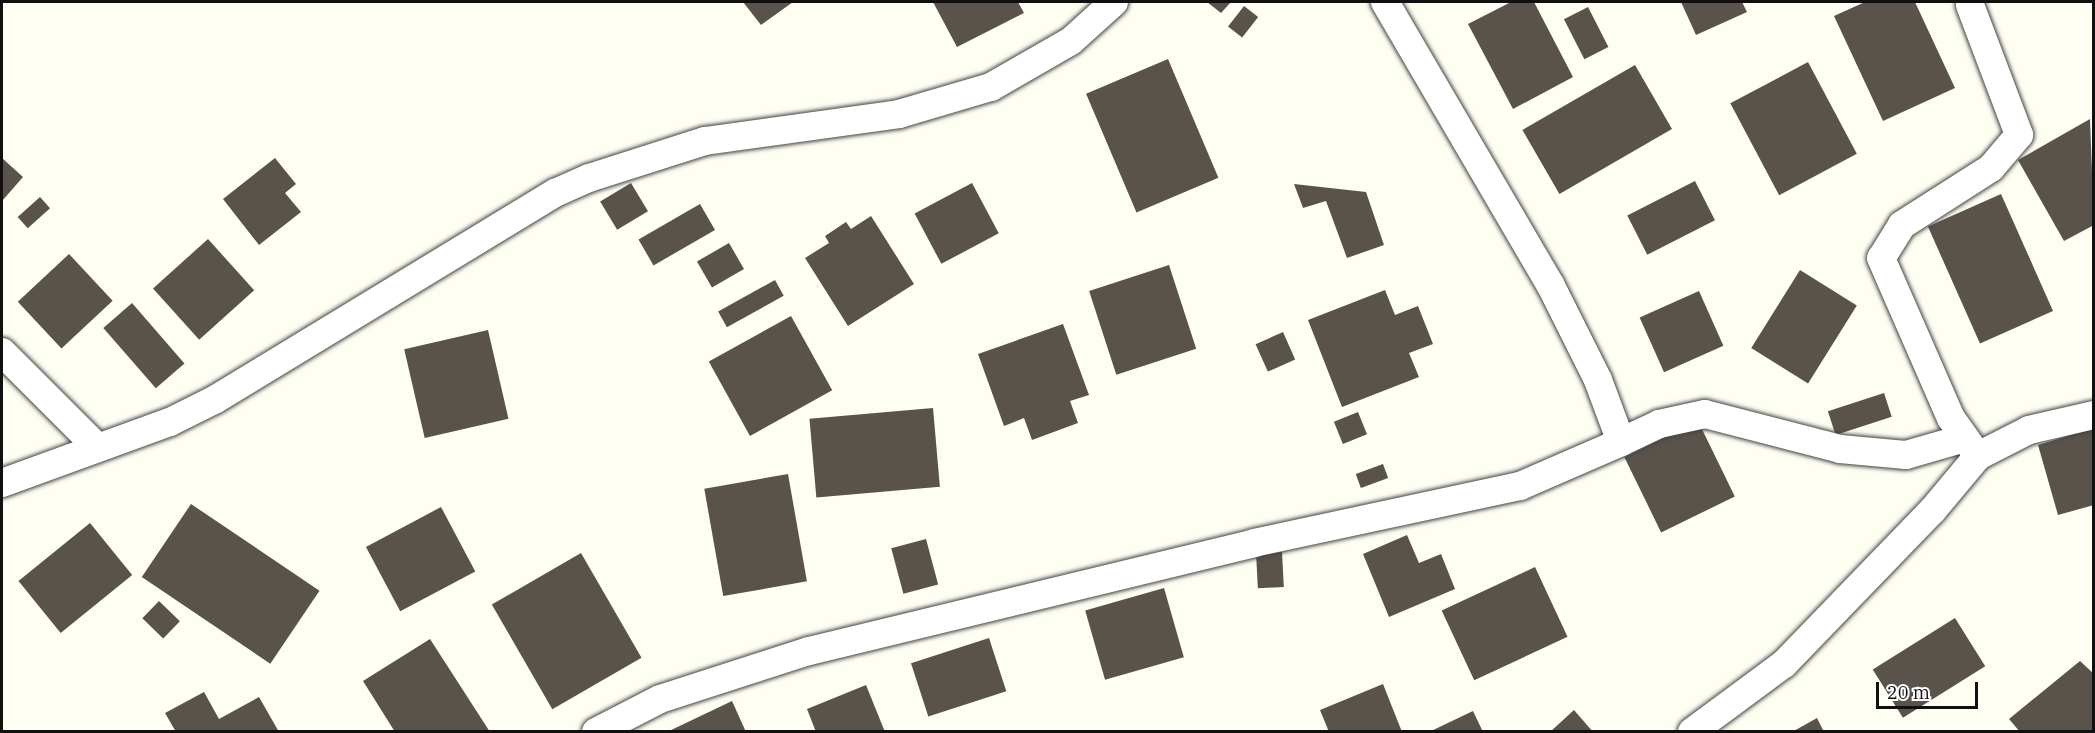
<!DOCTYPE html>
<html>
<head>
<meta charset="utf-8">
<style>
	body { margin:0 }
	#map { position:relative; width:2095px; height:733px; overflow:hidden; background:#fffef2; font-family:"IBM Plex Serif",serif }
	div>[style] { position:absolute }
	.building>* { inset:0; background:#59534b; transform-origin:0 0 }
	.roads { filter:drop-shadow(0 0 2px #434343) drop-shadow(0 0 2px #434343) }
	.minor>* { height:28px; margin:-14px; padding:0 14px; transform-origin:14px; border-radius:14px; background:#fff }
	span { translate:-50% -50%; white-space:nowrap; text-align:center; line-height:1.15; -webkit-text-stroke:6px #fff; paint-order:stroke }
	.frame { position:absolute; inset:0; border:3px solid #101010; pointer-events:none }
	.scale { position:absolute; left:1876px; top:682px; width:102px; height:27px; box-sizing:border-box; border:3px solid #101010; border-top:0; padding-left:8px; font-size:18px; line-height:21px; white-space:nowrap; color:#101010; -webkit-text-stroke:4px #fff; paint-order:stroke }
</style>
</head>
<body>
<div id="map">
	<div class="building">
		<div style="clip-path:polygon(743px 2px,793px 2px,761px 25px)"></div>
		<div style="clip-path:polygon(933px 2px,1018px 2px,1024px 13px,957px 47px)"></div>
		<div style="clip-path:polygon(1207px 2px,1231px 2px,1221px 13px)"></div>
		<div style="clip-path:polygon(1511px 2px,1534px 2px,1573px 77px,1513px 109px,1468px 24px)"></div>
		<div style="clip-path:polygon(1681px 2px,1742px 2px,1747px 12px,1696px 35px)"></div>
		<div style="clip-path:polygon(1865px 2px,1915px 2px,1955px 88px,1883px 121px,1834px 16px)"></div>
		<div style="left:1244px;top:6px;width:18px;height:26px;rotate:38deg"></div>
		<div style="left:1588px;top:7px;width:45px;height:27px;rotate:63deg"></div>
		<div style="left:1168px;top:59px;width:129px;height:89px;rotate:67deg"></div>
		<div style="left:1808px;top:62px;width:104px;height:88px;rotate:62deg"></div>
		<div style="left:1635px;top:65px;width:74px;height:130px;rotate:60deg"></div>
		<div style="clip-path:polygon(2090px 119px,2094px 225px,2064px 241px,2018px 160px)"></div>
		<div style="clip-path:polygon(2px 158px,23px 177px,2px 201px)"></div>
		<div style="clip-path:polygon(275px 158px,296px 184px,285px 193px,301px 212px,259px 245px,223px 199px)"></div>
		<div style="left:1695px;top:181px;width:44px;height:76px;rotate:63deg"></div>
		<div style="left:631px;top:183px;width:33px;height:36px;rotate:59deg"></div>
		<div style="left:972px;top:183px;width:57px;height:65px;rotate:62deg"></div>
		<div style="clip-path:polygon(1294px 184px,1366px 192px,1384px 245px,1347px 258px,1326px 201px,1303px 208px)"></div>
		<div style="left:2001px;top:194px;width:128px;height:80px;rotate:66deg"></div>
		<div style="left:40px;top:197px;width:15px;height:30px;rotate:48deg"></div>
		<div style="left:700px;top:204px;width:30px;height:71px;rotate:60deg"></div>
		<div style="clip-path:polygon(871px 216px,914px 284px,848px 326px,805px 258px,829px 243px,825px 236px,846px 222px,851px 229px)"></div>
		<div style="left:208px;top:239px;width:69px;height:74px;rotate:48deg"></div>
		<div style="left:729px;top:243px;width:30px;height:37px;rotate:60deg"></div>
		<div style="left:69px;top:254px;width:64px;height:70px;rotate:47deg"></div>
		<div style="left:1169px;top:265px;width:88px;height:84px;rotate:72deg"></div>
		<div style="left:1800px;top:270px;width:67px;height:92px;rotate:32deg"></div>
		<div style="left:775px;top:280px;width:18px;height:65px;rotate:61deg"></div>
		<div style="clip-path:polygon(1385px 290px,1395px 315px,1418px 306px,1433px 344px,1409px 353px,1419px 377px,1342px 407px,1308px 320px)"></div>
		<div style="left:1699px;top:291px;width:60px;height:65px;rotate:66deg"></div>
		<div style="left:132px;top:303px;width:80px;height:38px;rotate:49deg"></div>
		<div style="left:791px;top:316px;width:85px;height:94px;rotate:61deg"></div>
		<div style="clip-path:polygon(1063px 324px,1089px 395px,1070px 401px,1078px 423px,1032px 440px,1024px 418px,1004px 426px,978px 354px)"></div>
		<div style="left:488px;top:330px;width:91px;height:86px;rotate:77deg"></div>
		<div style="left:1283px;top:332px;width:30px;height:30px;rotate:66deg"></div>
		<div style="left:1884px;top:393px;width:25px;height:59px;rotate:72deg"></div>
		<div style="left:933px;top:408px;width:79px;height:124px;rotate:85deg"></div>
		<div style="left:1358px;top:412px;width:24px;height:26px;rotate:68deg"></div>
		<div style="left:1698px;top:421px;width:84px;height:82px;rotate:64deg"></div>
		<div style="clip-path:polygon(2094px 428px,2094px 505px,2058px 515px,2038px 445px)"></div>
		<div style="left:1383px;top:464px;width:15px;height:29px;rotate:70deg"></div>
		<div style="left:788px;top:474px;width:109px;height:85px;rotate:80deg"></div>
		<div style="left:191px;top:504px;width:155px;height:88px;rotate:34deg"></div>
		<div style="left:441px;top:507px;width:73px;height:85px;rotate:62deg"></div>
		<div style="left:90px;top:523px;width:67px;height:92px;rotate:51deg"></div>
		<div style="clip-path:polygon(1407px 535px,1419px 563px,1441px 554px,1455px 589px,1389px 617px,1363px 554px)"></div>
		<div style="left:926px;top:539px;width:47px;height:36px;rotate:75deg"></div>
		<div style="left:1282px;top:552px;width:35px;height:26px;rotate:87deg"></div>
		<div style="left:581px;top:553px;width:121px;height:103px;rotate:60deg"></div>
		<div style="left:1535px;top:567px;width:77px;height:103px;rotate:65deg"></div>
		<div style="left:1164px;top:588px;width:72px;height:82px;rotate:74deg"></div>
		<div style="left:159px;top:601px;width:29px;height:24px;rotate:44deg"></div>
		<div style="left:1955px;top:618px;width:57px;height:97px;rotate:58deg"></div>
		<div style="left:989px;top:638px;width:56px;height:82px;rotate:72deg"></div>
		<div style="clip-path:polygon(430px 639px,490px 732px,395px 732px,363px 681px)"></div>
		<div style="clip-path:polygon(2080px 661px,2094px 674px,2094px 732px,2020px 732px,2009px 719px)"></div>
		<div style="clip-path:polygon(1383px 684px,1402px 732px,1329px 732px,1320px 710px)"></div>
		<div style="clip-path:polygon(866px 685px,885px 732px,816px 732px,807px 709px)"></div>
		<div style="clip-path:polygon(204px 692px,219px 719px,259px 697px,279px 732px,176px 732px,165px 713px)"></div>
		<div style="clip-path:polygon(732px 701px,746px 732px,667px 732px)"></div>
		<div style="clip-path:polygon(1574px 710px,1593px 732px,1550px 732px)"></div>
		<div style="clip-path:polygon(1473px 711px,1483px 732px,1429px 732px)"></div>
		<div style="clip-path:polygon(1817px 718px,1824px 732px,1792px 732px)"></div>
	</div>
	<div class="roads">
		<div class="minor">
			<div style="left:1385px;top:2px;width:327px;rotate:59.7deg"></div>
			<div style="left:1550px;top:284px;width:107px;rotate:63.4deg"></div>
			<div style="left:1598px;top:380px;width:66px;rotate:69.6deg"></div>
			<div style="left:1621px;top:442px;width:42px;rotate:-25.3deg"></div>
			<div style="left:1659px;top:424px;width:47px;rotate:-12.3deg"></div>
			<div style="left:1705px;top:414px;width:139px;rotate:14.5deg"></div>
			<div style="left:1840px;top:449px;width:66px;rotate:5.2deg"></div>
			<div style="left:1906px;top:455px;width:61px;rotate:-16.1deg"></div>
			<div style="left:1970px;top:5px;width:139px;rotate:69.3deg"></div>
			<div style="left:2019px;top:135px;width:43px;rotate:130.3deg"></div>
			<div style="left:1991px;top:168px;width:106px;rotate:147.4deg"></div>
			<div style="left:1902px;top:225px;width:39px;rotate:122deg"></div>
			<div style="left:1881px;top:258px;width:175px;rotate:66.4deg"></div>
			<div style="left:1951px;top:418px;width:47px;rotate:54.6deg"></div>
			<div style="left:2px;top:352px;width:134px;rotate:45deg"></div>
			<div style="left:2px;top:483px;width:179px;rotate:-20deg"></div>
			<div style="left:170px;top:422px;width:51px;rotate:-26.6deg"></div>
			<div style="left:216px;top:399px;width:397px;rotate:-31.3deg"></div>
			<div style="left:555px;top:193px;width:37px;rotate:-24deg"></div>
			<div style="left:589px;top:178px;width:122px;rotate:-17.7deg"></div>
			<div style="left:705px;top:141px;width:196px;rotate:-7.9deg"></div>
			<div style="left:899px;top:114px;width:96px;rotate:-16.4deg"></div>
			<div style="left:991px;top:87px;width:92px;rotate:-29.9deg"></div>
			<div style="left:1071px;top:41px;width:58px;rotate:-42.2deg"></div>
			<div style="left:596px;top:732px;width:72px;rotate:-27.3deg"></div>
			<div style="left:660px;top:699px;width:157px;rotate:-17.9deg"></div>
			<div style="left:809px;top:651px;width:458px;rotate:-13.6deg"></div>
			<div style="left:1254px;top:543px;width:272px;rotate:-12.1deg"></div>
			<div style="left:1520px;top:486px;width:110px;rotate:-23.5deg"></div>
			<div style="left:1692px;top:732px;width:114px;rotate:-36.5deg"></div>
			<div style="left:1784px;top:664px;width:213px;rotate:-46deg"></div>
			<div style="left:1932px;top:511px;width:72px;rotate:-50.1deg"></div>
			<div style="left:1978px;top:456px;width:57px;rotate:-27deg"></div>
			<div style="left:2029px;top:430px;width:67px;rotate:-13deg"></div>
		</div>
	</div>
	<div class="frame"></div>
	<div class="scale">20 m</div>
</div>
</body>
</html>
